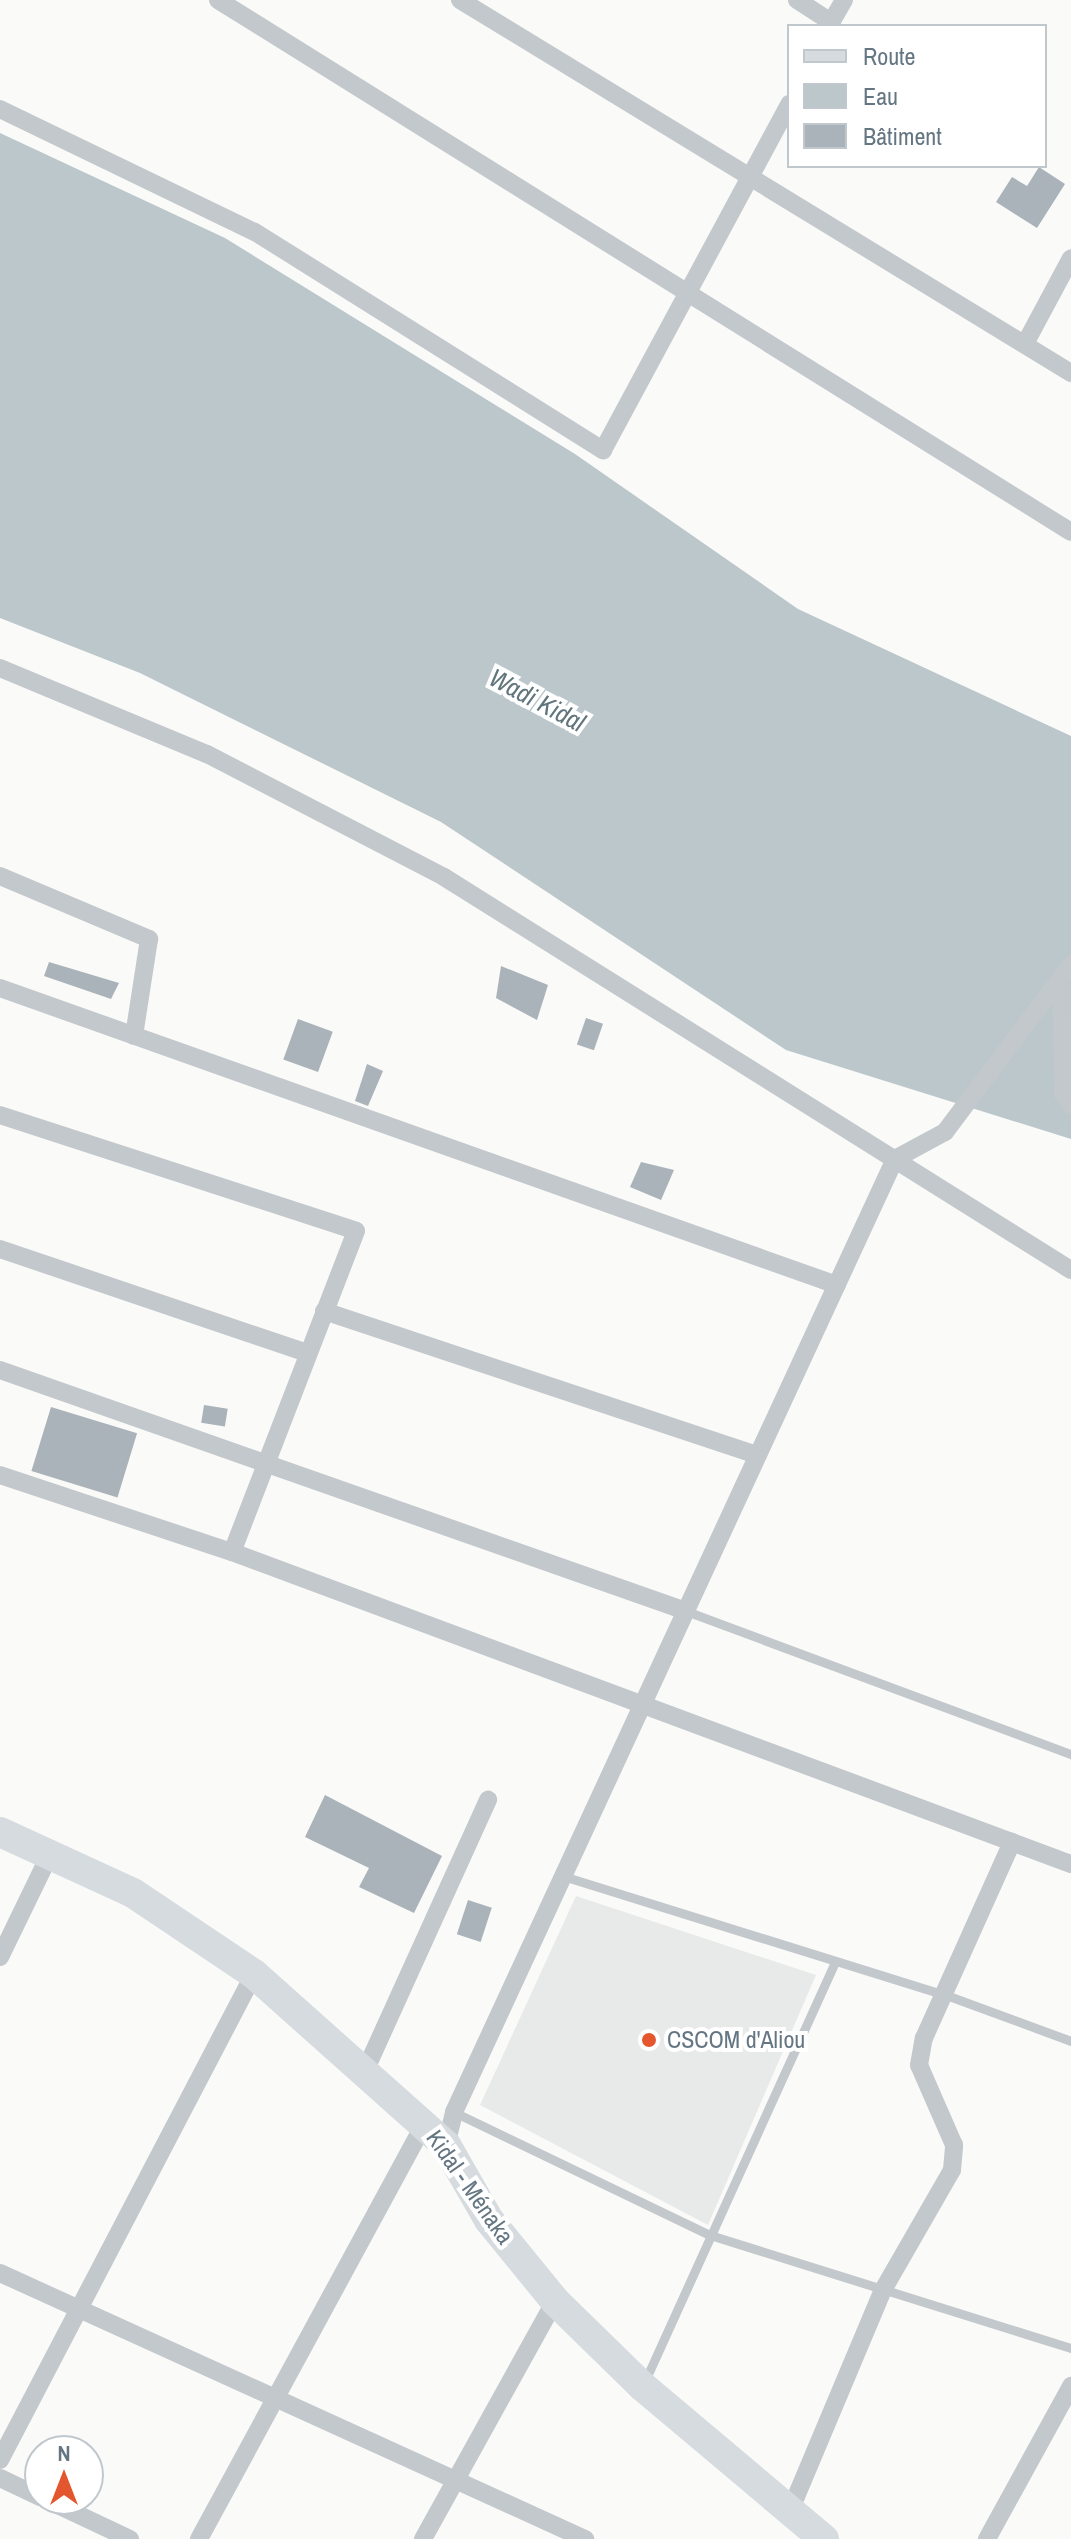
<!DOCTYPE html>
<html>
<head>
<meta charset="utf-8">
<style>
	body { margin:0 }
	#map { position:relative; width:1071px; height:2539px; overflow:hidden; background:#fafaf8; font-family:"Archivo Narrow",sans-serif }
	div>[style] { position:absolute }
	.built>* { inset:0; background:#e8e9e9 }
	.water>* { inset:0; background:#bbc7cb }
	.building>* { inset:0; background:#aab3b9; transform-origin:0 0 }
	.lane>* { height:9px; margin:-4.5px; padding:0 4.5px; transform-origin:4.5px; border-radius:4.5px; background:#c3c8cc }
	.street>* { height:18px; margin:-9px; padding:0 9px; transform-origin:9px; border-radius:9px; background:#c3c8cc }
	.primary>* { height:30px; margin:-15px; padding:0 15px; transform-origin:15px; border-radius:15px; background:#d6dbdf }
	.dots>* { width:22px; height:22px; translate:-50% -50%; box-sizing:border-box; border:4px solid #fff; border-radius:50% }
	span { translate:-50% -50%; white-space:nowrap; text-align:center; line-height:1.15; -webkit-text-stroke:8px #fff; paint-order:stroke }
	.poi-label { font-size:24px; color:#657683 }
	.left { translate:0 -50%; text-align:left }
	.street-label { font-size:24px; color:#657683 }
	.water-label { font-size:26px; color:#60757c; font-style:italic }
	.legend { position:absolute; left:787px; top:24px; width:260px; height:144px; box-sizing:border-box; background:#fff; border:2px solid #c1c8cd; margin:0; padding:10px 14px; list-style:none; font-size:24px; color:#657683 }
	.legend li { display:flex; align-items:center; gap:16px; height:40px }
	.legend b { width:40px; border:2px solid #c1c8cd }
	.north { position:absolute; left:24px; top:2435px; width:80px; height:80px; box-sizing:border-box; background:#fff; border:2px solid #c1c8cd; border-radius:50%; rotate:0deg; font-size:22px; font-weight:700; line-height:32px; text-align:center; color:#657683 }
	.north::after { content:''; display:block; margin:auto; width:28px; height:36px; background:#e4572e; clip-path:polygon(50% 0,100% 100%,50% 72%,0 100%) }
</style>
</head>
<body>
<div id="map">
	<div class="built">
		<div style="clip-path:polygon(576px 1896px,816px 1975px,708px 2225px,480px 2105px)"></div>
	</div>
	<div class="water">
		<div style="clip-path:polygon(0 133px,225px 238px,575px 454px,798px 609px,1071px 736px,1071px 1139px,786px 1050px,441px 822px,140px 673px,0 618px)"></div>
	</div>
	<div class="building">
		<div style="clip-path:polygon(1039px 167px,1065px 184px,1037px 228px,996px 202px,1012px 177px,1027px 186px)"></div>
		<div style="clip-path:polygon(49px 962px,119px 983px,111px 999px,44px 976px)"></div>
		<div style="clip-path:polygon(501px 966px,548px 985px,537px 1020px,496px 998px)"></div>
		<div style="left:586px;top:1018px;width:18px;height:28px;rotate:19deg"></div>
		<div style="left:298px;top:1019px;width:37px;height:43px;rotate:20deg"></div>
		<div style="clip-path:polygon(367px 1064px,383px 1071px,368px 1106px,355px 1101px)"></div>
		<div style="clip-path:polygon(641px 1162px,674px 1170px,661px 1200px,630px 1187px)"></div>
		<div style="left:204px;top:1405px;width:24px;height:18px;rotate:9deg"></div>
		<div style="left:51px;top:1407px;width:90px;height:67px;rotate:17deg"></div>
		<div style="clip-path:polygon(325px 1795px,442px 1856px,414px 1913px,359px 1887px,369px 1868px,305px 1837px)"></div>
		<div style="left:468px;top:1900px;width:25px;height:36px;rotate:18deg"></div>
	</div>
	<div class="lane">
		<div style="left:686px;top:1611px;width:411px;rotate:20.4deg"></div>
		<div style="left:563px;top:1876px;width:401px;rotate:17.3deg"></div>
		<div style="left:946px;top:1995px;width:133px;rotate:20.2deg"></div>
		<div style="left:454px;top:2112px;width:284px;rotate:25.7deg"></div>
		<div style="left:710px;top:2235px;width:378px;rotate:17.4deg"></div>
		<div style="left:644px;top:2383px;width:463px;rotate:-65.6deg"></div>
	</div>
	<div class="street">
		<div style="left:218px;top:0;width:1005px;rotate:31.95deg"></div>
		<div style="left:460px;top:0;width:716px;rotate:31.4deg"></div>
		<div style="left:797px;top:0;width:40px;rotate:32.9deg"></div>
		<div style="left:829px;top:26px;width:30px;rotate:-60deg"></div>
		<div style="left:0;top:109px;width:283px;rotate:25.8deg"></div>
		<div style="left:255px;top:232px;width:411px;rotate:32.1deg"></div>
		<div style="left:603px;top:450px;width:393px;rotate:-61.7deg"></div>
		<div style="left:1026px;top:342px;width:95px;rotate:-61.8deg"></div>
		<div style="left:0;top:668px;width:224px;rotate:22.6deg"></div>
		<div style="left:207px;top:754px;width:267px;rotate:27.4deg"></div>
		<div style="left:444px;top:877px;width:740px;rotate:32.08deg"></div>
		<div style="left:0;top:876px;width:162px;rotate:22.9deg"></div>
		<div style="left:149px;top:939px;width:98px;rotate:98.8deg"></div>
		<div style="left:1061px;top:984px;width:110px;rotate:89deg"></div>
		<div style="left:1063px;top:1094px;width:14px;rotate:54deg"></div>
		<div style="left:0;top:988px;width:888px;rotate:19.54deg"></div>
		<div style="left:0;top:1115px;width:374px;rotate:18deg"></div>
		<div style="left:356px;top:1231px;width:344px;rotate:111.1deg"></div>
		<div style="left:0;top:1249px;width:324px;rotate:18.7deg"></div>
		<div style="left:324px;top:1311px;width:457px;rotate:18.4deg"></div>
		<div style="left:0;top:1370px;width:727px;rotate:19.36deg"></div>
		<div style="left:0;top:1475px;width:244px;rotate:18.4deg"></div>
		<div style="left:232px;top:1552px;width:895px;rotate:20.4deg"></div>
		<div style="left:0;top:1957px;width:114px;rotate:-64.1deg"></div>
		<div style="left:365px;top:2071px;width:298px;rotate:-65.6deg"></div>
		<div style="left:446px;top:2145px;width:34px;rotate:-76deg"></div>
		<div style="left:454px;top:2112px;width:1050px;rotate:-65.17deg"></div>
		<div style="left:895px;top:1159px;width:57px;rotate:-28.4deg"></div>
		<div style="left:945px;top:1132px;width:210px;rotate:-53.1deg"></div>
		<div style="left:0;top:2273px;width:643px;rotate:24.45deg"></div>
		<div style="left:0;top:2460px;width:548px;rotate:-62.41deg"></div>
		<div style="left:0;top:2478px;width:44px;rotate:25.4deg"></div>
		<div style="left:45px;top:2499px;width:94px;rotate:25.2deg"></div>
		<div style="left:790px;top:2511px;width:240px;rotate:-67.2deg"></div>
		<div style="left:883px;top:2290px;width:138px;rotate:-60.1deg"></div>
		<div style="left:952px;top:2170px;width:25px;rotate:-85deg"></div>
		<div style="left:954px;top:2145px;width:87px;rotate:-113.6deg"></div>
		<div style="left:919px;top:2065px;width:27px;rotate:-80deg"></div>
		<div style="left:924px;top:2038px;width:215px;rotate:-65.8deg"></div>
		<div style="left:199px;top:2539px;width:473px;rotate:-61.5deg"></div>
		<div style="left:423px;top:2539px;width:272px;rotate:-61deg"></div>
		<div style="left:987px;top:2539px;width:175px;rotate:-61.2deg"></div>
	</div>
	<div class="primary">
		<div style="left:0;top:1832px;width:146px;rotate:24.6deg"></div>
		<div style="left:133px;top:1893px;width:146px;rotate:33.8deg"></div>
		<div style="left:254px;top:1974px;width:257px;rotate:41.7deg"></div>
		<div style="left:446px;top:2145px;width:86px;rotate:60.2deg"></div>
		<div style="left:489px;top:2220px;width:104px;rotate:50.8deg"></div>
		<div style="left:555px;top:2301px;width:122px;rotate:44.3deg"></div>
		<div style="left:642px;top:2386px;width:238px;rotate:40.1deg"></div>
	</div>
	<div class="dots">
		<div style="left:649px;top:2040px;background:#e4572e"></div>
	</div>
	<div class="poi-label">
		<span class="left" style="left:667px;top:2040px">CSCOM d'Aliou</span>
	</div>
	<div class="street-label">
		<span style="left:470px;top:2187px;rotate:55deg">Kidal - Ménaka</span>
	</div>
	<div class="water-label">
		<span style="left:537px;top:700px;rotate:28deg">Wadi Kidal</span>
	</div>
	<ul class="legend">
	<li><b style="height:10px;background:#d6dbdf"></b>Route</li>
	<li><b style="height:22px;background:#bbc7cb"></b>Eau</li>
	<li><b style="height:22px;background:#aab3b9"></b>Bâtiment</li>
	</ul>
	<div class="north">N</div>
</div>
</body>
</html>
